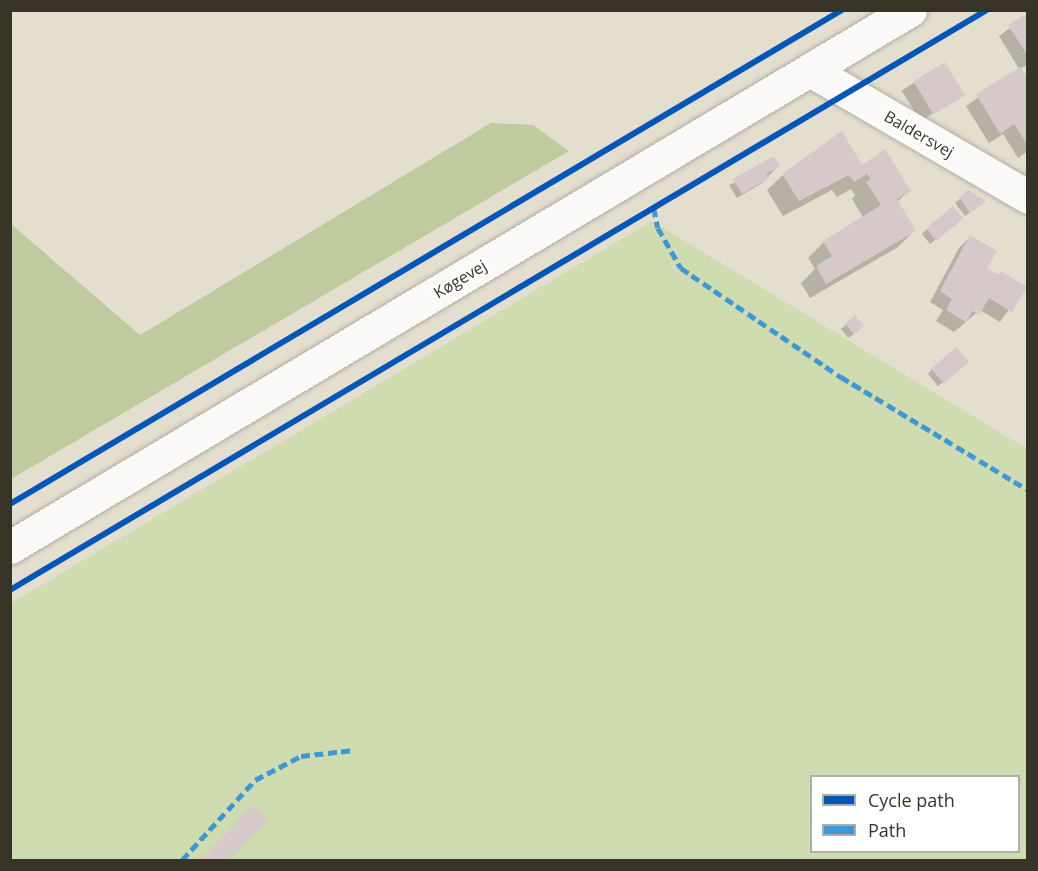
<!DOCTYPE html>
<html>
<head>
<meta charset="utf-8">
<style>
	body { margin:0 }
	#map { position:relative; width:1038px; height:871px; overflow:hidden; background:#e3decd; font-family:"Open Sans",sans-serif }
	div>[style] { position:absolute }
	.green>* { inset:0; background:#cfdcb0 }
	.forest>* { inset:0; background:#bfcb9f }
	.shadow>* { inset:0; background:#0003; transform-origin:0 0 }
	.building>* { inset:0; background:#d6c9ca; transform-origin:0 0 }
	.roads { filter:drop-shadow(0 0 2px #b2aea1) drop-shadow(0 0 2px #b2aea1) }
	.minor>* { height:33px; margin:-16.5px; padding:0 16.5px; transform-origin:16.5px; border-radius:16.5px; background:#fbfaf8 }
	.quiet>* { height:4.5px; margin-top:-2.25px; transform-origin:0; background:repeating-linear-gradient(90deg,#3e97d6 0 9px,transparent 0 13.5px) }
	.cycleway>* { height:6px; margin:-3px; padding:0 3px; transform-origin:3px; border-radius:3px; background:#0057b8 }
	span { translate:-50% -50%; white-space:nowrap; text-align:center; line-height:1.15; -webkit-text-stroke:4.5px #fff; paint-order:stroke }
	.street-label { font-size:16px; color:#373327 }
	.frame { position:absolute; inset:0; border:12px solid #373327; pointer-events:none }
	.legend { position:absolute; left:810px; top:775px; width:210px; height:78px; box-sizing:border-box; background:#fff; border:2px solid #afada9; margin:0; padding:8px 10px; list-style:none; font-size:18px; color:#373327 }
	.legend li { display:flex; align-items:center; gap:12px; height:30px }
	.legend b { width:30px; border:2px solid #afada9 }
</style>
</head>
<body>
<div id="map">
	<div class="green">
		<div style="clip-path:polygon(evenodd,652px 221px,1027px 449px,1027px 860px,11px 860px,10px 604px,652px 221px,812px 776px,1018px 776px,1018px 852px,812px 852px,812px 776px)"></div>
	</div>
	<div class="forest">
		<div style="clip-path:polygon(491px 123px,533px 125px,569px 151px,11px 479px,11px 224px,140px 335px)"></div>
	</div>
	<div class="shadow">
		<div style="clip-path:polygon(1028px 15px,1028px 64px,1020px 69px,1028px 81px,1028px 151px,1018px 158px,1003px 134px,989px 143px,966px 106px,1019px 69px,999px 36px)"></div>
		<div style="left:944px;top:64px;width:36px;height:50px;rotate:58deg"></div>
		<div style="clip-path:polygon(778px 166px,762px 183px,737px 198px,729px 185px)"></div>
		<div style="clip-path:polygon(861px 167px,909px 191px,897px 202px,914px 231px,898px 247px,810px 298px,801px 283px,815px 269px,808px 258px,824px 242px,863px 217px,852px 199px,855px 195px,851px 189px,837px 197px,832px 190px,783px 216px,767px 190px,783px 175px)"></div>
		<div style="clip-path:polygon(968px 192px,984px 202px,965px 216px,955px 203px)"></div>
		<div style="clip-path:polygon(956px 223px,930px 244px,922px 234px,927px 229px)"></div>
		<div style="clip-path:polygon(970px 237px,985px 269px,1025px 287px,1000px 322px,980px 310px,954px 332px,936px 321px,943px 310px,930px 302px,959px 248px)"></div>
		<div style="clip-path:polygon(855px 317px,858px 331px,848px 338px,841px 329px)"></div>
		<div style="clip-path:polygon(962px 367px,938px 386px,928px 374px,932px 369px)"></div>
	</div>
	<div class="building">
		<div style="clip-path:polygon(1028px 13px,1028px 56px,1008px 25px)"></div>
		<div style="left:945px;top:62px;width:39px;height:37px;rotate:59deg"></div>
		<div style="clip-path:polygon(1020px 67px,1028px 78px,1028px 146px,1014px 124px,1000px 134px,976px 94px)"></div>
		<div style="clip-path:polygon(842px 131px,862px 165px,885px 149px,911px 191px,897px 199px,916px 231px,826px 284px,816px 266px,832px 256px,823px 241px,881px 205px,866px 182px,871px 179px,867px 174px,854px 182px,849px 175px,799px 201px,782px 174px)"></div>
		<div style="clip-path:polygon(774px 156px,780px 166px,766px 174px,769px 178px,742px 194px,733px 179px)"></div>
		<div style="clip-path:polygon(968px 190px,986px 201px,970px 213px,959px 197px)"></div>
		<div style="left:953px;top:206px;width:16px;height:35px;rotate:50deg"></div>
		<div style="clip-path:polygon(970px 235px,997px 251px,987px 268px,998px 275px,1001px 271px,1027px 287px,1012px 312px,989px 298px,979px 315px,973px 311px,966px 322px,946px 310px,952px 299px,940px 291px)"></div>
		<div style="left:855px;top:315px;width:14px;height:13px;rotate:51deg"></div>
		<div style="left:956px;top:347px;width:20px;height:33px;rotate:49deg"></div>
		<div style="clip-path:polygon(253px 805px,268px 820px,229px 860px,201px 860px)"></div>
	</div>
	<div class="roads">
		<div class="minor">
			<div style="left:810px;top:70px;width:252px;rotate:30.2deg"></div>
			<div style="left:10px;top:547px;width:1048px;rotate:-30.82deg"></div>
		</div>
	</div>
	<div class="quiet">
		<div style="left:654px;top:208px;width:20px;rotate:79deg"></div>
		<div style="left:658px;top:228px;width:46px;rotate:60.1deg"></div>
		<div style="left:681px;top:268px;width:194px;rotate:34.3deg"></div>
		<div style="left:841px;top:377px;width:218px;rotate:31.1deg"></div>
		<div style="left:182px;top:860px;width:108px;rotate:-47.6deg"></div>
		<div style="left:255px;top:780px;width:52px;rotate:-27.6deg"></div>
		<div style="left:301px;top:756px;width:53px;rotate:-6.5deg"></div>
	</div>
	<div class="cycleway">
		<div style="left:10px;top:504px;width:968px;rotate:-30.7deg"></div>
		<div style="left:10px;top:590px;width:1136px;rotate:-30.7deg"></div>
	</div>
	<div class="street-label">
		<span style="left:919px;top:134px;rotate:30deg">Baldersvej</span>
		<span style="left:460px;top:279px;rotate:-31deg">Køgevej</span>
	</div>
	<div class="frame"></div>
	<ul class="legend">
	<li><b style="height:8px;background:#0057b8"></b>Cycle path</li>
	<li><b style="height:8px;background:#3e97d6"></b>Path</li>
	</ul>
</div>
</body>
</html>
